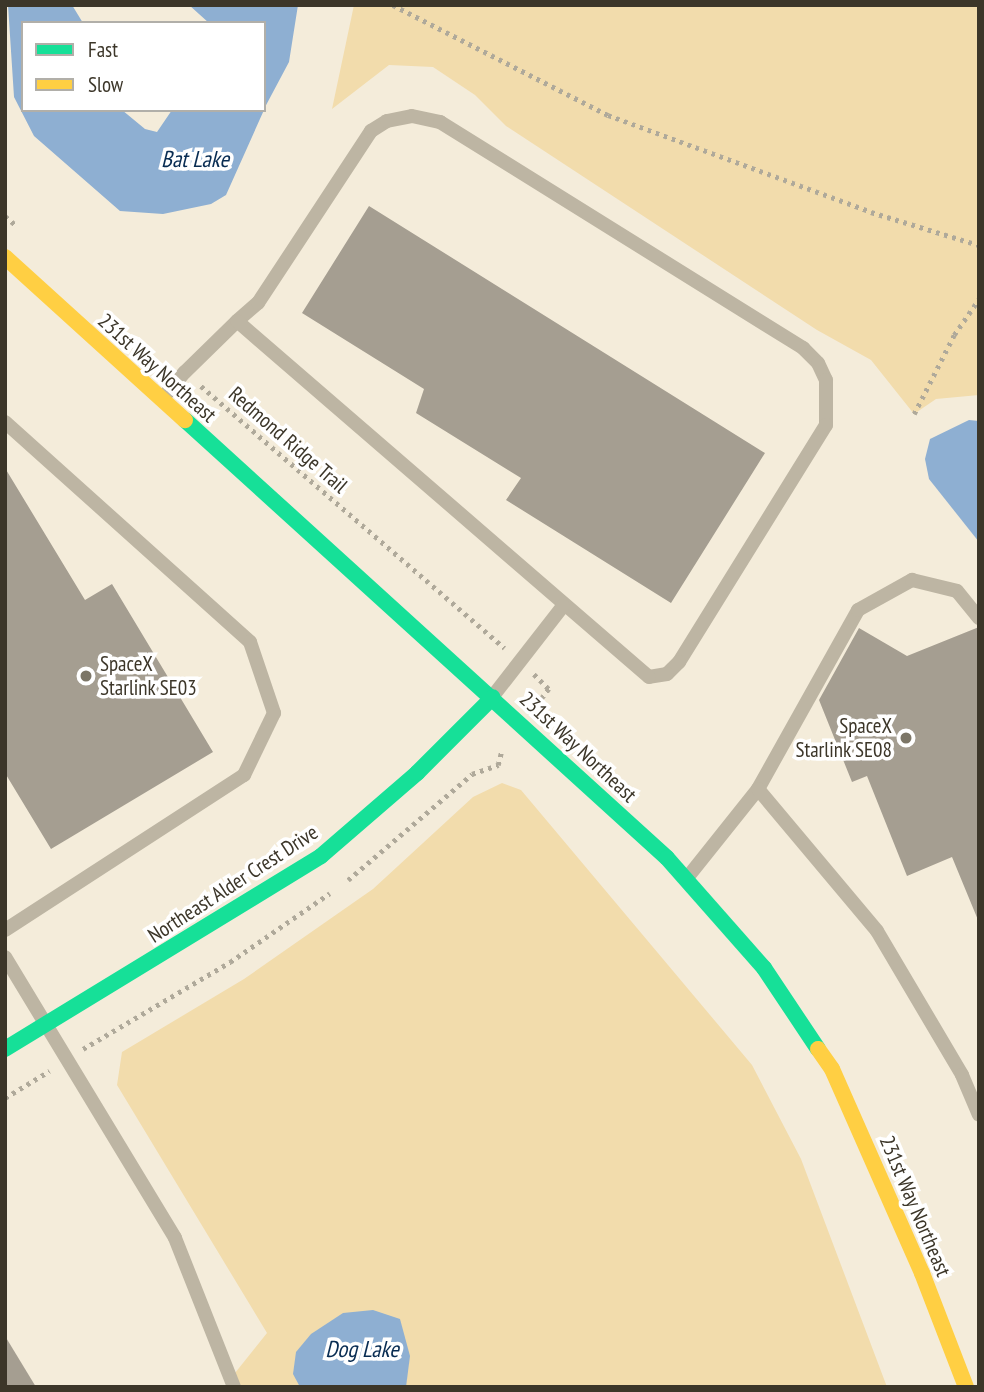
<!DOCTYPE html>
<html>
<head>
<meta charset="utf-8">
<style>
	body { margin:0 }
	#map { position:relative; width:984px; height:1392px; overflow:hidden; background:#f4ecda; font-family:"PT Sans Narrow",sans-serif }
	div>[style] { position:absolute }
	.green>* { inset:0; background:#f2dcac }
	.water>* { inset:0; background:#8eafd2 }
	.building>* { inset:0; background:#a59e91 }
	.path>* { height:4.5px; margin-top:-2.25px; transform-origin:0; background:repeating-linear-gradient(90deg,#afa99a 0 3.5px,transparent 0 8.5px) }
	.lane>* { height:14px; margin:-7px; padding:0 7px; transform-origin:7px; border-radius:7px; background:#bdb5a3 }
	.fast>* { height:16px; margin:-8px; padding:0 8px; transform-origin:8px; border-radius:8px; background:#16e098 }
	.slow>* { height:16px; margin:-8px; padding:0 8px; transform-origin:8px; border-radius:8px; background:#ffcf43 }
	.dots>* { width:19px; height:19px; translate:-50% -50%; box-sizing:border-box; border:4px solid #fff; border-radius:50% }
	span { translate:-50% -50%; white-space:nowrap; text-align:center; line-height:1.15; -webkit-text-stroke:7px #fff; paint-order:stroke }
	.street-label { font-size:21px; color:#3c3629 }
	.poi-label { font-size:21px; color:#3c3629 }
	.left { translate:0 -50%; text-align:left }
	.right { translate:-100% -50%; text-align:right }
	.water-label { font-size:23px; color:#082c52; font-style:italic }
	.frame { position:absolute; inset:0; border:7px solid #3c3629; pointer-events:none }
	.legend { position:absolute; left:21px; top:21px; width:245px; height:91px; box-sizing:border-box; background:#fff; border:2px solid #b1afa9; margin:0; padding:9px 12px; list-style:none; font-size:21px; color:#3c3629 }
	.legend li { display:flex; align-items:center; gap:14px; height:35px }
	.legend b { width:35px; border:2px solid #b1afa9 }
</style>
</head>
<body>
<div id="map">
	<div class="green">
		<div style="clip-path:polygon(354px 5px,979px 5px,979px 395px,936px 399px,914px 414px,871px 360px,817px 330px,506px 126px,475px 95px,433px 67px,389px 65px,332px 109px)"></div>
		<div style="clip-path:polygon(502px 783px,521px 790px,752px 1065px,801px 1159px,887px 1387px,234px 1387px,231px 1378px,267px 1333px,117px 1085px,122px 1052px,244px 979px,373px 889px,473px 797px)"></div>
	</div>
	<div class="water">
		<div style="clip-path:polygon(8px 5px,72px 5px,83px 23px,23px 23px,23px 110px,122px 110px,145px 129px,157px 132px,172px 110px,264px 110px,226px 195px,211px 204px,163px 214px,120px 211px,34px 136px,14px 97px)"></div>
		<div style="clip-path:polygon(189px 5px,298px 5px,289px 62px,264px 109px,264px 23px,209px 23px)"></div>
		<div style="clip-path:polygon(969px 420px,979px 421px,979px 542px,929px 479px,925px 459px,930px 439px)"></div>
		<div style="clip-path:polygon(373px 1310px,400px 1319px,410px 1356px,406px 1387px,300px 1387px,293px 1374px,296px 1352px,311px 1334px,343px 1313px)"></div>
	</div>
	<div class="building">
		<div style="clip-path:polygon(369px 206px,765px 453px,671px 603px,506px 500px,521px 478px,416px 413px,424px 389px,302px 313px)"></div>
		<div style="clip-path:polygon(5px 468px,85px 600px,112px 584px,213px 752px,51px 849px,5px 773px)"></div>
		<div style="clip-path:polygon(979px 627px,979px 920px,978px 920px,952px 857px,907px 876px,867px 776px,852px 782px,819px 700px,859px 628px,907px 656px)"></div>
		<div style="clip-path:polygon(5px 1336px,36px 1387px,5px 1387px)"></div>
	</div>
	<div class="path">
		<div style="left:393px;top:5px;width:242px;rotate:27.1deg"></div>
		<div style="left:608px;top:115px;width:280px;rotate:20.2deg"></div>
		<div style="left:871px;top:212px;width:113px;rotate:17deg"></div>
		<div style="left:5px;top:216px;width:16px;rotate:40deg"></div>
		<div style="left:201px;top:386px;width:401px;rotate:40.8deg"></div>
		<div style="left:914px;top:414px;width:89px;rotate:-63.1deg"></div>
		<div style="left:954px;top:335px;width:44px;rotate:-55.2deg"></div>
		<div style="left:534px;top:674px;width:21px;rotate:45deg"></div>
		<div style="left:549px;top:689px;width:15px;rotate:127deg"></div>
		<div style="left:348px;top:880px;width:163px;rotate:-40.5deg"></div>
		<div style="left:472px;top:774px;width:28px;rotate:-19deg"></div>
		<div style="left:498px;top:765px;width:16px;rotate:-76deg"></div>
		<div style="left:83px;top:1049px;width:171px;rotate:-30.6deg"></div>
		<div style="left:230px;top:962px;width:121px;rotate:-34.6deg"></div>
		<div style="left:5px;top:1098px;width:52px;rotate:-31.5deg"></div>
	</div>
	<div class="lane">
		<div style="left:162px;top:399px;width:35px;rotate:-50deg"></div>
		<div style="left:185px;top:372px;width:73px;rotate:-44.4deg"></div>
		<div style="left:237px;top:321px;width:28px;rotate:-41deg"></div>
		<div style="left:258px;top:303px;width:206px;rotate:-56.7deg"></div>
		<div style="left:371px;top:131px;width:19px;rotate:-32deg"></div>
		<div style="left:387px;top:121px;width:25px;rotate:-11deg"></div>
		<div style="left:412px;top:116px;width:29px;rotate:12deg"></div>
		<div style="left:440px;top:122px;width:428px;rotate:31.9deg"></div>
		<div style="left:803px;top:348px;width:21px;rotate:45deg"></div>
		<div style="left:818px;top:363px;width:19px;rotate:65deg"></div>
		<div style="left:826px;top:380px;width:45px;rotate:90deg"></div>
		<div style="left:826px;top:425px;width:279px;rotate:121.8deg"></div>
		<div style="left:679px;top:662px;width:17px;rotate:135deg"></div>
		<div style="left:667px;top:674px;width:18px;rotate:171deg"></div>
		<div style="left:649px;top:677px;width:544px;rotate:-139.17deg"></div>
		<div style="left:5px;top:422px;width:329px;rotate:41.9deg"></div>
		<div style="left:250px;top:642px;width:75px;rotate:71.3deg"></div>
		<div style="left:274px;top:713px;width:69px;rotate:115.8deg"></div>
		<div style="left:244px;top:775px;width:285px;rotate:147deg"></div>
		<div style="left:493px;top:696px;width:114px;rotate:-52.1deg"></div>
		<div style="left:758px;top:789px;width:205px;rotate:-60.8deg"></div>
		<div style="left:858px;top:610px;width:62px;rotate:-29.1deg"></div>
		<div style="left:912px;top:580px;width:46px;rotate:13.7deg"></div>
		<div style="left:957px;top:591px;width:35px;rotate:51deg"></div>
		<div style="left:687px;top:878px;width:114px;rotate:-51.4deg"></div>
		<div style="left:758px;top:789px;width:185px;rotate:50deg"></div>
		<div style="left:877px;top:931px;width:167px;rotate:59.4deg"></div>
		<div style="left:962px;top:1075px;width:43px;rotate:67deg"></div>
		<div style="left:5px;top:957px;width:328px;rotate:58.8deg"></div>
		<div style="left:175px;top:1238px;width:160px;rotate:68.4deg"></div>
	</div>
	<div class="fast">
		<div style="left:185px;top:420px;width:651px;rotate:42.26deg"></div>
		<div style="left:667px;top:858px;width:147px;rotate:48.6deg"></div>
		<div style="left:764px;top:968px;width:97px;rotate:56.3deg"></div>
		<div style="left:5px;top:1049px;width:370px;rotate:-31.4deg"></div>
		<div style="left:321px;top:856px;width:127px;rotate:-40.8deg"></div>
		<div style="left:417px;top:773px;width:107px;rotate:-45deg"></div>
	</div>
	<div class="slow">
		<div style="left:5px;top:257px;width:243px;rotate:42.2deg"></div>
		<div style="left:818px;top:1049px;width:24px;rotate:55deg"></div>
		<div style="left:832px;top:1069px;width:223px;rotate:66.2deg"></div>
		<div style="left:922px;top:1273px;width:122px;rotate:68.9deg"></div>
	</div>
	<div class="dots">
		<div style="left:86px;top:676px;background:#7c7667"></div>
		<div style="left:906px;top:738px;background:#7c7667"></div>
	</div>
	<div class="street-label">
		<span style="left:157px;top:368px;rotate:42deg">231st Way Northeast</span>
		<span style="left:288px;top:440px;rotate:41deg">Redmond Ridge Trail</span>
		<span style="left:578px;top:747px;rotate:43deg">231st Way Northeast</span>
		<span style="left:233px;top:884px;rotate:-33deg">Northeast Alder Crest Drive</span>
		<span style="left:915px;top:1206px;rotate:67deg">231st Way Northeast</span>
	</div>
	<div class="poi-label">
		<span class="left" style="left:100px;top:676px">SpaceX<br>Starlink SE03</span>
		<span class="right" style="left:892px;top:738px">SpaceX<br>Starlink SE08</span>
	</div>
	<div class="water-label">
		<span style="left:195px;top:159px">Bat Lake</span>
		<span style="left:362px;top:1349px">Dog Lake</span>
	</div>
	<div class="frame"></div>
	<ul class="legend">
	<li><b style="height:9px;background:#16e098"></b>Fast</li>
	<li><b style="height:9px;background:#ffcf43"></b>Slow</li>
	</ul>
</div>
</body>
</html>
